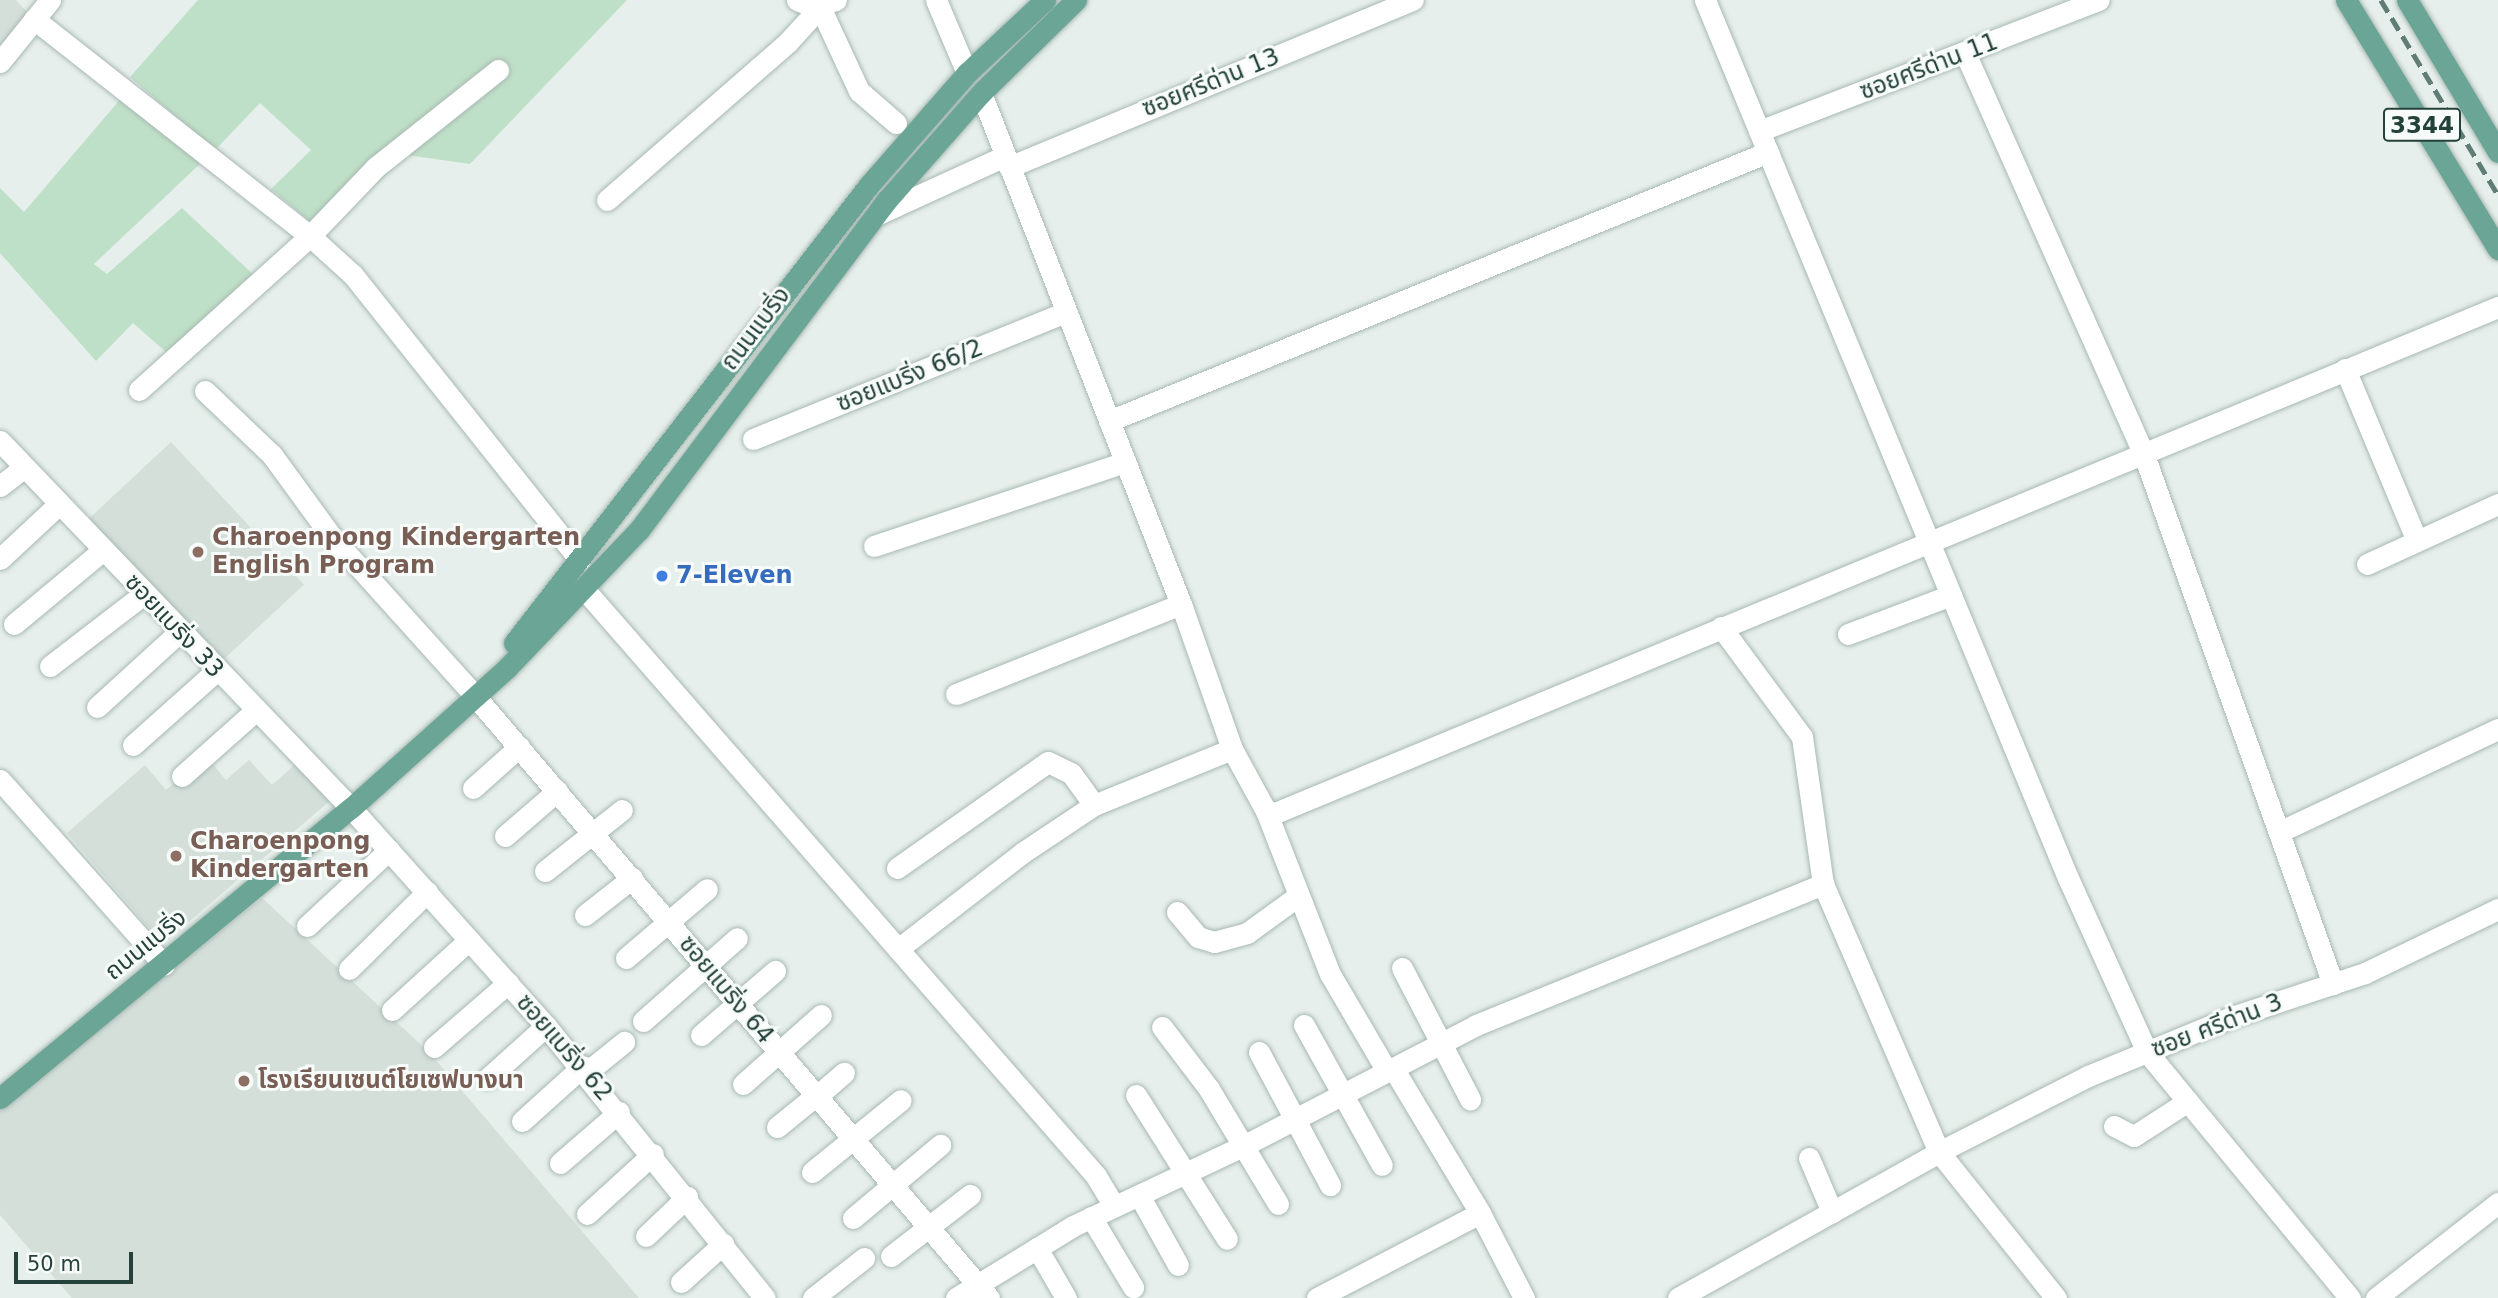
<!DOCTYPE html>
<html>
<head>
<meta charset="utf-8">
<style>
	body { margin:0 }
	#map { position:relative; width:2498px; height:1298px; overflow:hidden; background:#e6efeb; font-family:"DejaVu Sans","Noto Sans Thai",sans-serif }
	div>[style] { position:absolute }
	.built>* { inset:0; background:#d4dfda; transform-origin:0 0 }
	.green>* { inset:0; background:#bfe0c8 }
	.roads { filter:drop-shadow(0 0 2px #a8b8b2) drop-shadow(0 0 2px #a8b8b2) }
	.minor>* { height:21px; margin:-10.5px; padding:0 10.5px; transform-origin:10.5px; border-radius:10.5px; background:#fff }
	.major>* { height:21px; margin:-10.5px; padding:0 10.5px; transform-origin:10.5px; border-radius:10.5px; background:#6aa596 }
	.rail>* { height:4.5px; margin-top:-2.25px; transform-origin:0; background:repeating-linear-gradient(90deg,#5f7d75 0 14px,transparent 0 21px) }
	.dots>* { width:19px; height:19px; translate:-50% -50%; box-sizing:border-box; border:4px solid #f7fbf9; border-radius:50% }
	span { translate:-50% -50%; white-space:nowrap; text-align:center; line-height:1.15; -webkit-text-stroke:6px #f7fbf9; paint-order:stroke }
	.shield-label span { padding:2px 5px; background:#f7fbf9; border:2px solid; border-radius:5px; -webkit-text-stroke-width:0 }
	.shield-label { font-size:23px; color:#24423a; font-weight:700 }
	.street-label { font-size:24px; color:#24423a }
	.education-label { font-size:24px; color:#785e54; font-weight:700 }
	.left { translate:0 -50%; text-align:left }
	.shop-label { font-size:24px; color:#366cbe; font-weight:700 }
	.scale { position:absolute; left:14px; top:1252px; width:119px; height:32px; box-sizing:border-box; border:4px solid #24423a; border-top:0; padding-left:9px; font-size:21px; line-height:24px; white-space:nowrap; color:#24423a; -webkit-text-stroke:5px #f7fbf9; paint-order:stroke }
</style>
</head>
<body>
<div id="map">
	<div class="built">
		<div style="clip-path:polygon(0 0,16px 0,27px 12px,0 47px)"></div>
		<div style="left:171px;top:442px;width:195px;height:112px;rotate:47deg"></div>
		<div style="clip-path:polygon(206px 756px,226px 780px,249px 760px,272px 785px,299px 761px,332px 799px,163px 944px,67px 833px,145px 765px,166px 790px)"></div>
		<div style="clip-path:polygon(262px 898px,429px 1052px,639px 1298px,72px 1298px,0 1215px,0 1109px)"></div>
	</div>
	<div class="green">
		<div style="clip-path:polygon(198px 0,627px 0,470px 164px,407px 155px,324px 233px,271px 189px,311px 150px,260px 103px,215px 150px,130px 77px)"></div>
		<div style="clip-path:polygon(123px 96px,202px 162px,94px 264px,107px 274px,182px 208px,257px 278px,166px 352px,133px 323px,96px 361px,0 253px,0 188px,24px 212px)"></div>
	</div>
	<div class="roads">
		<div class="minor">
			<div style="left:797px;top:0;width:18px;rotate:22deg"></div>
			<div style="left:814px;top:7px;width:23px;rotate:-18deg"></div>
			<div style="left:936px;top:0;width:79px;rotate:67deg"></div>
			<div style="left:1705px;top:0;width:950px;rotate:67.54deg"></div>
			<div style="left:2068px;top:878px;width:191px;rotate:65.6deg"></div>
			<div style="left:2147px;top:1052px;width:319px;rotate:50.5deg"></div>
			<div style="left:34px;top:19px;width:351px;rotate:38.2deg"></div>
			<div style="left:310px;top:236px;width:58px;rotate:42.2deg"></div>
			<div style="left:353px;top:275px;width:364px;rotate:51.5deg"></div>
			<div style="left:1966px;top:55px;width:435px;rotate:66deg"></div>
			<div style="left:2143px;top:452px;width:565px;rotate:70.35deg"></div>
			<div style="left:0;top:62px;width:80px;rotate:-51.1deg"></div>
			<div style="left:981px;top:93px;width:549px;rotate:68.63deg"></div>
			<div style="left:1181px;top:604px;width:154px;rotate:70.6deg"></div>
			<div style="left:1232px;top:749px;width:71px;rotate:61.3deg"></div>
			<div style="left:1266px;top:811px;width:175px;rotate:68.6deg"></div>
			<div style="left:1330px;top:974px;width:113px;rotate:59.6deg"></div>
			<div style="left:1759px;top:131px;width:364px;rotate:-21.1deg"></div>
			<div style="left:1009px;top:167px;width:437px;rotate:-22.5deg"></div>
			<div style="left:607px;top:200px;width:240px;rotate:-41.1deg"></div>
			<div style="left:788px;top:42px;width:47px;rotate:-47.6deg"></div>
			<div style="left:820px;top:7px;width:93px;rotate:65.1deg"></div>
			<div style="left:859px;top:91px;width:49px;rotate:40.9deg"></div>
			<div style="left:876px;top:215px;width:142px;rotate:-24.6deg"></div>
			<div style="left:2345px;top:369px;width:184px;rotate:67.3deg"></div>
			<div style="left:139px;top:390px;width:230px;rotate:-42deg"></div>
			<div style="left:310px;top:236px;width:95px;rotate:-46.3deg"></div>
			<div style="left:376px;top:167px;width:156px;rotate:-38.5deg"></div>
			<div style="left:205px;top:391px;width:93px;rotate:43.7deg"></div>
			<div style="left:272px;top:455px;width:100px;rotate:53.9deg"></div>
			<div style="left:331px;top:536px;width:214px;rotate:48deg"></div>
			<div style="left:474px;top:695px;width:793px;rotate:49.5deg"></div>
			<div style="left:1109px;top:421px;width:712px;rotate:-22.2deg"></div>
			<div style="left:753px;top:439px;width:338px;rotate:-22.1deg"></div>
			<div style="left:0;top:441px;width:508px;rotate:46.28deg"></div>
			<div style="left:351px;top:808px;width:292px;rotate:48.2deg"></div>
			<div style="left:546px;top:1026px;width:349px;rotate:51.2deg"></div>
			<div style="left:0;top:486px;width:31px;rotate:-38deg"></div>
			<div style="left:874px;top:546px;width:265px;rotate:-18.5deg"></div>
			<div style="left:0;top:559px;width:81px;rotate:-43deg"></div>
			<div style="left:2367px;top:564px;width:144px;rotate:-24.6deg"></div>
			<div style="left:584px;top:589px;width:779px;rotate:48.9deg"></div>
			<div style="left:1096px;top:1176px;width:35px;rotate:59deg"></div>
			<div style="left:14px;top:624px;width:116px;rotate:-39.7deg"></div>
			<div style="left:1721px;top:627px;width:137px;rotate:53.6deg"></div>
			<div style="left:1802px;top:737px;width:148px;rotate:81.9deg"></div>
			<div style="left:1823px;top:884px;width:292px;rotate:66.6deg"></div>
			<div style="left:1939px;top:1152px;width:187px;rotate:51.3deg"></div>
			<div style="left:1848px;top:634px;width:110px;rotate:-20.7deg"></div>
			<div style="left:50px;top:666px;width:118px;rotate:-37.5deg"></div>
			<div style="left:956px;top:694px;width:242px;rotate:-21.8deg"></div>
			<div style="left:97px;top:707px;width:111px;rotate:-42.4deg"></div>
			<div style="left:133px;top:745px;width:111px;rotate:-41.7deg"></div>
			<div style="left:182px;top:776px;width:98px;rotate:-41.7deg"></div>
			<div style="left:0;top:780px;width:247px;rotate:48.4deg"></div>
			<div style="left:473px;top:788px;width:62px;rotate:-41.7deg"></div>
			<div style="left:1266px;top:811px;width:9px;rotate:13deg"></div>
			<div style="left:1275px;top:813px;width:1324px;rotate:-22.48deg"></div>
			<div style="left:2279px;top:832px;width:242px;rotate:-25.2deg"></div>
			<div style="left:505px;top:836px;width:69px;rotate:-40.9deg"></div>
			<div style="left:897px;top:868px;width:184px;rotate:-35.1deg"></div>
			<div style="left:1048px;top:762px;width:25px;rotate:26deg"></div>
			<div style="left:1071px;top:773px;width:39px;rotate:54deg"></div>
			<div style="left:545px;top:871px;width:98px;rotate:-38.4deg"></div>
			<div style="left:1177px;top:912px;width:33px;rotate:50deg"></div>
			<div style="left:1198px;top:937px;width:17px;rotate:17deg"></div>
			<div style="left:1214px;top:942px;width:34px;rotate:-15deg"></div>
			<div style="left:1247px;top:933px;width:63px;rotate:-36deg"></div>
			<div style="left:585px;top:915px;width:60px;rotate:-38.2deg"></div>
			<div style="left:307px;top:926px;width:112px;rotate:-42.8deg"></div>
			<div style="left:898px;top:949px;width:157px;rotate:-37.7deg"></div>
			<div style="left:1022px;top:853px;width:87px;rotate:-33.7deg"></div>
			<div style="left:1094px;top:805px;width:149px;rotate:-22.1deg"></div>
			<div style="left:626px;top:958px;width:106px;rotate:-40.4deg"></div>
			<div style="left:1402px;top:968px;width:148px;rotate:62.6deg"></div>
			<div style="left:349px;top:969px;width:110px;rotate:-44.6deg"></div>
			<div style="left:392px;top:1010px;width:104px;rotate:-42.3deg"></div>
			<div style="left:643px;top:1021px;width:125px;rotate:-41.4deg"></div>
			<div style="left:1304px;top:1025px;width:160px;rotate:60.9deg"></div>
			<div style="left:1162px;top:1027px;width:78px;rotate:52.8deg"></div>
			<div style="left:1209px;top:1089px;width:134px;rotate:59deg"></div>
			<div style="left:701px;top:1035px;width:98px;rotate:-40.9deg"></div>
			<div style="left:434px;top:1047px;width:98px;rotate:-40.9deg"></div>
			<div style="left:1259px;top:1052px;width:151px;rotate:61.9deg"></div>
			<div style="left:1393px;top:1068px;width:169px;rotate:59deg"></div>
			<div style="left:1480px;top:1213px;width:96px;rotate:62.6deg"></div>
			<div style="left:587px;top:1072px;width:48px;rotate:-39deg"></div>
			<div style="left:488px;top:1078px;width:78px;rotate:-41.9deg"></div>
			<div style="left:743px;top:1084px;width:104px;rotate:-41.5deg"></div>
			<div style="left:1136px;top:1095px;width:170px;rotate:57.7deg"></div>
			<div style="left:816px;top:1097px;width:37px;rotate:-41deg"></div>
			<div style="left:522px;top:1121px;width:82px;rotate:-42deg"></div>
			<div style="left:2114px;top:1126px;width:22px;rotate:27deg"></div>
			<div style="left:2134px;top:1136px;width:64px;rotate:-32.9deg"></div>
			<div style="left:777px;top:1127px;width:49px;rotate:-39.2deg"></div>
			<div style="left:1809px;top:1158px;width:59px;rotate:66.9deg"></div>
			<div style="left:560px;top:1163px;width:78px;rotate:-40.8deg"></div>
			<div style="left:812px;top:1172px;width:114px;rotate:-39deg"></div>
			<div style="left:1139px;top:1195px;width:80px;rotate:60.9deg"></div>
			<div style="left:587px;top:1214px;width:89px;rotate:-42.3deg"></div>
			<div style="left:1091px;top:1217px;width:82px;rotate:59deg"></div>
			<div style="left:853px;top:1218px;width:114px;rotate:-40deg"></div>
			<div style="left:646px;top:1236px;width:57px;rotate:-43.6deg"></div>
			<div style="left:1037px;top:1248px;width:58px;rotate:59.9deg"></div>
			<div style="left:891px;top:1256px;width:100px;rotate:-37.7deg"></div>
			<div style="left:681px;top:1282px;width:57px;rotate:-42.1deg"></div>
			<div style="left:813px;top:1298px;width:65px;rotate:-38.1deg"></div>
			<div style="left:956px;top:1298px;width:137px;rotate:-31.6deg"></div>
			<div style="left:1073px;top:1226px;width:186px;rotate:-25.2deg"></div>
			<div style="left:1241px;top:1147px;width:265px;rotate:-27.4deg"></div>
			<div style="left:1476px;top:1025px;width:375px;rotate:-22.1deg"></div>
			<div style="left:1317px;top:1298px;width:184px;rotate:-27.5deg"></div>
			<div style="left:1678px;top:1298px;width:299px;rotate:-29.2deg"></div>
			<div style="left:1939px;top:1152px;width:167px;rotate:-27deg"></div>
			<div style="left:2088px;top:1076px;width:156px;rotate:-22.3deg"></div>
			<div style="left:2232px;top:1017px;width:140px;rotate:-18.3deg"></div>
			<div style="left:2365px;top:973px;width:148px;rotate:-25.7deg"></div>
			<div style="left:2376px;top:1298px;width:155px;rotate:-37.9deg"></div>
		</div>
		<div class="major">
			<div style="left:2346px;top:0;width:292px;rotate:58.6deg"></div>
			<div style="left:2407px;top:0;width:177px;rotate:59.1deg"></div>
			<div style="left:514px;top:643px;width:579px;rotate:-52.22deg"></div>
			<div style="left:869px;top:185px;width:149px;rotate:-48.8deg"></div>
			<div style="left:967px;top:73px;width:107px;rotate:-43.1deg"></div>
			<div style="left:0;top:1098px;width:455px;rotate:-39.6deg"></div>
			<div style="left:351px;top:808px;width:210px;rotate:-41.9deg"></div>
			<div style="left:507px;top:668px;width:191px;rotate:-46.3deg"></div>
			<div style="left:639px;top:530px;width:413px;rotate:-53.1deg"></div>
			<div style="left:887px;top:200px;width:142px;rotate:-48.7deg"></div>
			<div style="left:981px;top:93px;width:133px;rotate:-44.4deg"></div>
		</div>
	</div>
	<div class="rail">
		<div style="left:2381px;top:0;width:227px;rotate:59deg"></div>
	</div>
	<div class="dots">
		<div style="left:198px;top:552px;background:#8d6e63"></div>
		<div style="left:662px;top:576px;background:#3f7fe0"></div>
		<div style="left:176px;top:856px;background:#8d6e63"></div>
		<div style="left:244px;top:1081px;background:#8d6e63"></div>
	</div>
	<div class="shield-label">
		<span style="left:2422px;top:125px">3344</span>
	</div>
	<div class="street-label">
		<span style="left:1929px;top:67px;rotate:-21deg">ซอยศรีด่าน 11</span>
		<span style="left:1211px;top:83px;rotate:-22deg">ซอยศรีด่าน 13</span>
		<span style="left:756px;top:329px;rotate:-53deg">ถนนแบริ่ง</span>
		<span style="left:910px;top:376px;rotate:-22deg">ซอยแบริ่ง 66/2</span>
		<span style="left:174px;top:626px;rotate:47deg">ซอยแบริ่ง 33</span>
		<span style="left:146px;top:945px;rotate:-39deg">ถนนแบริ่ง</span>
		<span style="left:726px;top:990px;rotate:50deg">ซอยแบริ่ง 64</span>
		<span style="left:2217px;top:1026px;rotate:-21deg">ซอย ศรีด่าน 3</span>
		<span style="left:564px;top:1048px;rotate:49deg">ซอยแบริ่ง 62</span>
	</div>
	<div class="education-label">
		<span class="left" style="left:212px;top:552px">Charoenpong Kindergarten<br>English Program</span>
		<span class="left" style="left:190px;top:856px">Charoenpong<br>Kindergarten</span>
		<span class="left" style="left:258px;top:1081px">โรงเรียนเซนต์โยเซฟบางนา</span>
	</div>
	<div class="shop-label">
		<span class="left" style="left:676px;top:576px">7-Eleven</span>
	</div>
	<div class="scale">50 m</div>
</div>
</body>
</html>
